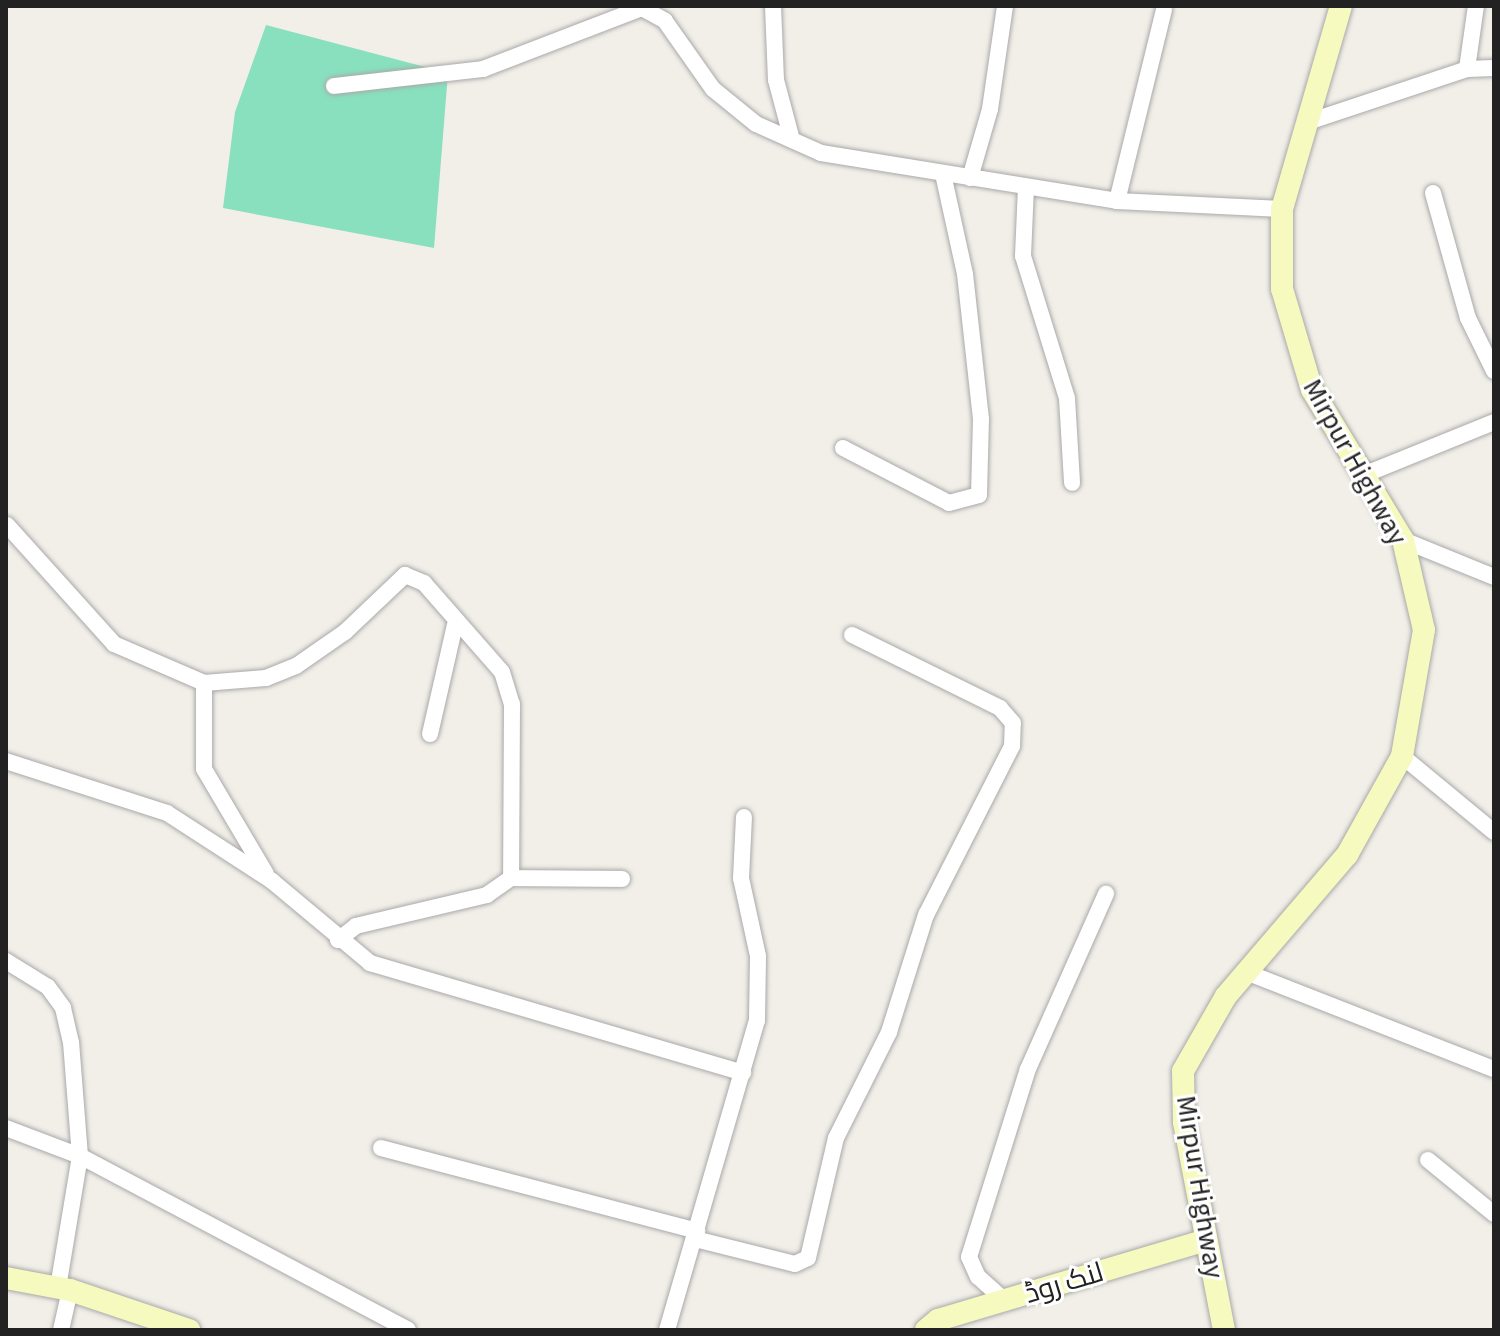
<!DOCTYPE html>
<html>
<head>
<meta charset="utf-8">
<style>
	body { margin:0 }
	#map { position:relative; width:1500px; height:1336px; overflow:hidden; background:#f2efe9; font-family:"Source Sans 3",Cairo,sans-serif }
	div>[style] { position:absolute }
	.pitch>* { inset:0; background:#88e0be }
	.roads { filter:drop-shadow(0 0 2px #a9a9a9) drop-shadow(0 0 2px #a9a9a9) }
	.minor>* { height:16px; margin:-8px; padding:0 8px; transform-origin:8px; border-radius:8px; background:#fff }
	.secondary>* { height:22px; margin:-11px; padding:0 11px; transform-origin:11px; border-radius:11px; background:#f7fabf }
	span { translate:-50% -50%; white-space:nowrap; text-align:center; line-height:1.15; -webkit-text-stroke:6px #fff; paint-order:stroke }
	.street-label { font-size:28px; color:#222 }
	.frame { position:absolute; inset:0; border:8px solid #222; pointer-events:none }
</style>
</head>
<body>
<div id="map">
	<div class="pitch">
		<div style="clip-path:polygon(266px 25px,448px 73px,434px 248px,223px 208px,235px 112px)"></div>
	</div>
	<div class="roads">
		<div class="minor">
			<div style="left:773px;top:6px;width:74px;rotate:87.7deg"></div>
			<div style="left:776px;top:80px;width:62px;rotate:75.1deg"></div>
			<div style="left:1467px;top:69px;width:64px;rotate:-81.9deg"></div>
			<div style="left:334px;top:86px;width:150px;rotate:-6.5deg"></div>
			<div style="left:483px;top:69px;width:170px;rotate:-21deg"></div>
			<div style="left:642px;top:8px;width:26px;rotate:29deg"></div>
			<div style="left:665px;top:21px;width:83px;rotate:54.8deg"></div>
			<div style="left:713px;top:89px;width:55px;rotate:39.1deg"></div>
			<div style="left:756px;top:124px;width:71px;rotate:24deg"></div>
			<div style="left:821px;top:153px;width:300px;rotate:9.2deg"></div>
			<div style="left:1117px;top:201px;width:165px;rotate:2.8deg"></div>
			<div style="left:1305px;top:123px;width:171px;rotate:-18.4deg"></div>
			<div style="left:1467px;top:69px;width:27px;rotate:-2deg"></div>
			<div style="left:970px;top:178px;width:72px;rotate:-73.8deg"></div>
			<div style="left:990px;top:109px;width:104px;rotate:-81.7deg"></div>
			<div style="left:1026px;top:187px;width:69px;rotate:92.5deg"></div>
			<div style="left:1023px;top:256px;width:149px;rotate:72.8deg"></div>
			<div style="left:1067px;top:398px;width:85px;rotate:86.6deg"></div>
			<div style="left:1433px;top:193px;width:130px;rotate:74.4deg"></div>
			<div style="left:1468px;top:318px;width:59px;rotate:63.9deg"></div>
			<div style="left:1117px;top:201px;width:197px;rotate:-76.2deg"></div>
			<div style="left:843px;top:448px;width:119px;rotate:27.4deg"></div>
			<div style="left:949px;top:503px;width:31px;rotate:-15deg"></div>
			<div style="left:979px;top:495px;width:76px;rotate:-88.5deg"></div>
			<div style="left:981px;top:419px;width:146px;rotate:-96.3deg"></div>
			<div style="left:965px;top:274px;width:102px;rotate:-102.4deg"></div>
			<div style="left:1361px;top:476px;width:144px;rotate:-22.1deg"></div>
			<div style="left:7px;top:525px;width:160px;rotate:48deg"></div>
			<div style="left:114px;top:644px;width:98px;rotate:23.4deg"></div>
			<div style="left:204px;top:683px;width:62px;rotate:-4.6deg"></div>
			<div style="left:266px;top:678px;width:32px;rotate:-22deg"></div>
			<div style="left:296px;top:666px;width:60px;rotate:-34.8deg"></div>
			<div style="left:345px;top:632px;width:83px;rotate:-43.5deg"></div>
			<div style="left:405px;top:575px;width:21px;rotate:23deg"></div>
			<div style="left:424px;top:583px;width:118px;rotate:48.8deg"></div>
			<div style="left:502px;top:672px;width:34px;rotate:73deg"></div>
			<div style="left:512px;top:704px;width:174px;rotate:90.3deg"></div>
			<div style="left:511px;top:878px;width:29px;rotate:145deg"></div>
			<div style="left:487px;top:895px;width:135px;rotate:166.7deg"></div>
			<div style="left:356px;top:926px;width:23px;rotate:142deg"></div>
			<div style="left:1403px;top:540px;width:98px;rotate:22.1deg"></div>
			<div style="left:204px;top:683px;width:86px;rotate:90deg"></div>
			<div style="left:204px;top:769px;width:122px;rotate:59.4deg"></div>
			<div style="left:430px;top:734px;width:112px;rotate:-77.1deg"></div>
			<div style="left:1402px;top:756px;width:119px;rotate:39.6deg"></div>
			<div style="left:6px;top:761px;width:169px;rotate:17.9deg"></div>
			<div style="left:167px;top:813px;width:125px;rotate:32.9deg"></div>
			<div style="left:272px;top:881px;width:128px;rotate:39.9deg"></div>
			<div style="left:370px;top:963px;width:389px;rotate:16.4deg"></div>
			<div style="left:511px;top:878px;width:111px;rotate:0.5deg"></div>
			<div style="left:6px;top:961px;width:49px;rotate:31.8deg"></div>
			<div style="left:48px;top:987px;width:26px;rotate:54deg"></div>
			<div style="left:63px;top:1008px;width:35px;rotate:77deg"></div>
			<div style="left:71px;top:1042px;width:114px;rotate:85.5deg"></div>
			<div style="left:80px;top:1156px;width:133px;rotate:99.5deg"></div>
			<div style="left:1246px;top:972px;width:266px;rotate:21.4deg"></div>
			<div style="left:6px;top:1128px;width:79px;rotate:20.7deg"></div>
			<div style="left:80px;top:1156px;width:371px;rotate:27.9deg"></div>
			<div style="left:381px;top:1148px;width:327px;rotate:14.7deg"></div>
			<div style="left:1428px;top:1160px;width:85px;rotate:39.3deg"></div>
			<div style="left:695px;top:1239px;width:103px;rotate:14deg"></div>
			<div style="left:795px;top:1264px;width:14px;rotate:-25deg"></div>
			<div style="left:808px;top:1258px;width:123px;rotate:-76.9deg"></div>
			<div style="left:836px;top:1138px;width:119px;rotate:-63.4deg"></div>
			<div style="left:889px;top:1032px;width:123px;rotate:-72.5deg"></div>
			<div style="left:926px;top:915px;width:190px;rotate:-63deg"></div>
			<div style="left:1012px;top:746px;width:23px;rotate:-88deg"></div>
			<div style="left:1013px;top:723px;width:20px;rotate:-131deg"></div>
			<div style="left:1000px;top:708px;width:165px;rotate:-153.7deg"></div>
			<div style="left:1005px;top:1301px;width:36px;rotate:-138deg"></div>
			<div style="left:978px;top:1277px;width:22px;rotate:-114deg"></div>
			<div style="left:969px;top:1257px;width:197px;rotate:-72.6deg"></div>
			<div style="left:1028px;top:1069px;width:192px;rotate:-66deg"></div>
			<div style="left:61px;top:1330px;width:41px;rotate:-77.3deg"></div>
			<div style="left:667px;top:1330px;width:322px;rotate:-73.8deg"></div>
			<div style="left:757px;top:1021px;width:65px;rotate:-89.1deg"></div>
			<div style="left:758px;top:956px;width:80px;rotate:-102.3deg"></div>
			<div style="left:741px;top:878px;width:61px;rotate:-87.2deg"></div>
		</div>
		<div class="secondary">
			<div style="left:6px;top:1278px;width:65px;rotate:10.6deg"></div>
			<div style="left:70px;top:1290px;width:126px;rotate:18.6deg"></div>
			<div style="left:926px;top:1330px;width:16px;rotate:-40deg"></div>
			<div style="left:938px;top:1320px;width:280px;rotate:-16.6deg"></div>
			<div style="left:1224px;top:1330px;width:212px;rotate:-100.9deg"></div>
			<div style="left:1184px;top:1122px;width:51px;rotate:-91.1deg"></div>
			<div style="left:1183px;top:1071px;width:86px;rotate:-60.2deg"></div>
			<div style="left:1226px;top:996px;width:186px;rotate:-49.4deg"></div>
			<div style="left:1347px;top:855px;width:113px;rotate:-60.9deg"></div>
			<div style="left:1402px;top:756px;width:128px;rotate:-80.1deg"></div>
			<div style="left:1424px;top:630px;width:92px;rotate:-103.1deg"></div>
			<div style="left:1403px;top:540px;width:175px;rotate:-121.2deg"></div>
			<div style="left:1312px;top:390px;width:105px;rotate:-106.5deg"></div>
			<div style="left:1282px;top:289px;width:80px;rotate:-90deg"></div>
			<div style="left:1282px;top:209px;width:211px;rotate:-73.8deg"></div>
		</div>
	</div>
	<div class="street-label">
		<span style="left:1355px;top:462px;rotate:61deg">Mirpur Highway</span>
		<span style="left:1200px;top:1187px;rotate:81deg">Mirpur Highway</span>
		<span style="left:1064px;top:1283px;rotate:-17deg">لنک روڈ</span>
	</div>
	<div class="frame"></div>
</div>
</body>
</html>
